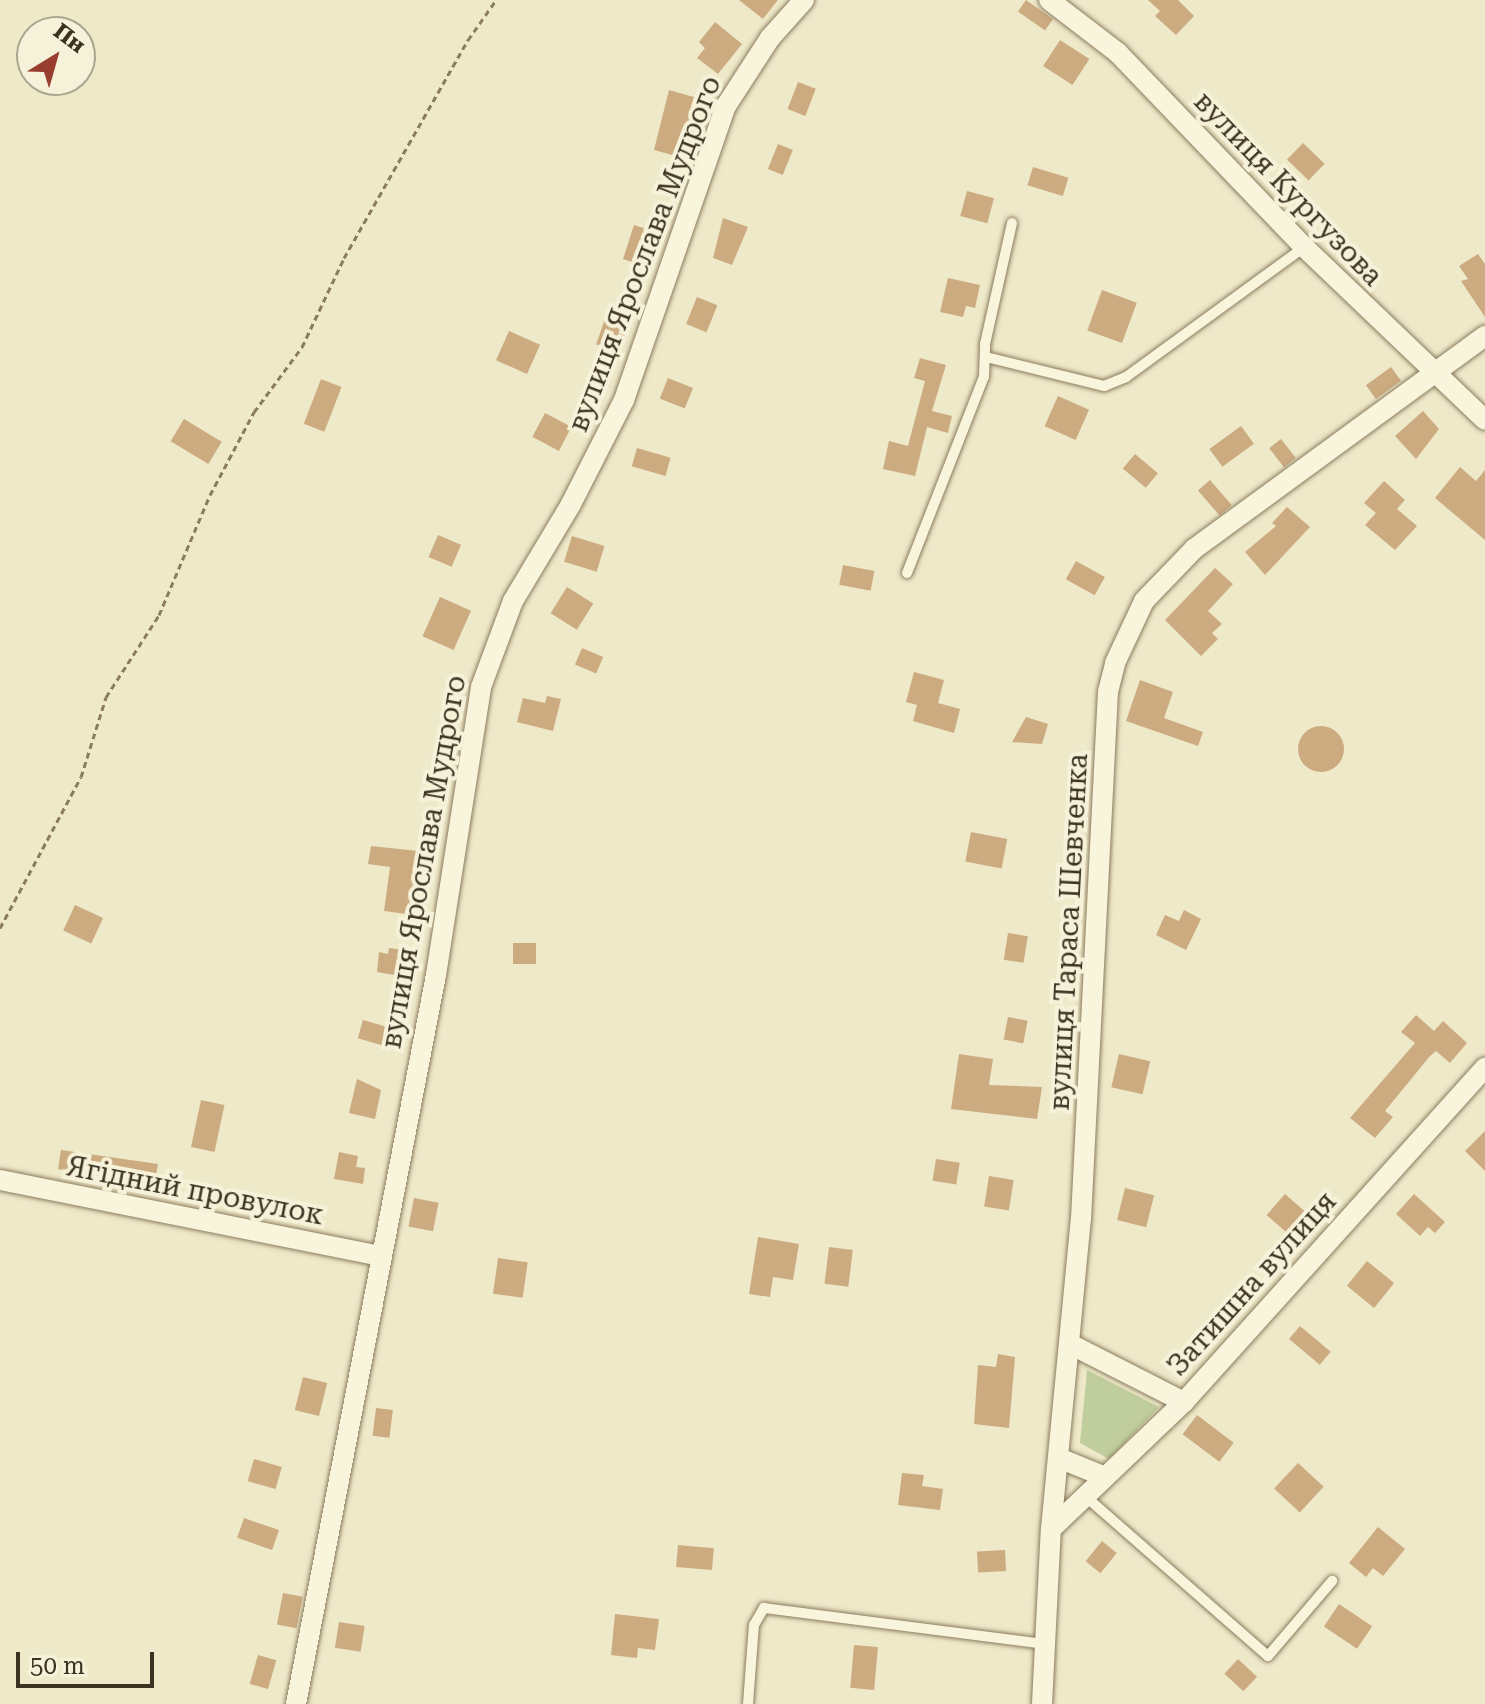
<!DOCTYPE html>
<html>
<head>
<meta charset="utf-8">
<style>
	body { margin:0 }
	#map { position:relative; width:1485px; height:1704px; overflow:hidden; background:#eee9c9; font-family:"Roboto Serif",serif }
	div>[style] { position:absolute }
	.green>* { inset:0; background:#c0cd9d }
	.building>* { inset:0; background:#ccab80; transform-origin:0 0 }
	.round { border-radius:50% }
	.path>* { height:3px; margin-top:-1.5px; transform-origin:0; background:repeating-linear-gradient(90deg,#8b7c5e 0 6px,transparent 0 10px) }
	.roads { filter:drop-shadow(0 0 2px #8b7c5e) drop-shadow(0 0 2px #8b7c5e) }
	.service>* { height:10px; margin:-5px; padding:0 5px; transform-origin:5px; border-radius:5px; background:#f9f5dd }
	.minor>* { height:20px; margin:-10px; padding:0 10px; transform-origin:10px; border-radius:10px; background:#f9f5dd }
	span { translate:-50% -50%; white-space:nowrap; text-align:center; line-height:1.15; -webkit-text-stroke:8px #f6f2d9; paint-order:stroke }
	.street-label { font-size:28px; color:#3c3221 }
	.north { position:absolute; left:16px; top:16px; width:80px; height:80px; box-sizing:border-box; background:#f6f2d9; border:2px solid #aca58f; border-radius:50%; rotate:37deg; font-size:22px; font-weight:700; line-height:32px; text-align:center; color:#3c3221 }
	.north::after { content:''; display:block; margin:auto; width:28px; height:36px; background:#993d2f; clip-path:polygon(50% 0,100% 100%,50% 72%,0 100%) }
	.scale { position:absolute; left:16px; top:1652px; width:138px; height:36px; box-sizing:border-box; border:4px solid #3c3221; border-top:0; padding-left:10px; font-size:24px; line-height:28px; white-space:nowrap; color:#3c3221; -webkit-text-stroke:6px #f6f2d9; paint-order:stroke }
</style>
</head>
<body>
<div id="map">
	<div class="green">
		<div style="clip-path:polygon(1087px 1370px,1159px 1407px,1109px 1459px,1080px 1443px)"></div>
	</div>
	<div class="building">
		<div style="clip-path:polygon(739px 0,778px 0,763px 19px)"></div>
		<div style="left:1026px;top:0;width:33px;height:14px;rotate:35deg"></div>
		<div style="clip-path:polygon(1148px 0,1178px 0,1194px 16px,1176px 35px,1155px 16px,1160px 11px)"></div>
		<div style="clip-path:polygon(715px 22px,742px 44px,718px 74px,697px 58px,705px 48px,699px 42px)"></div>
		<div style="left:1060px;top:40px;width:35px;height:31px;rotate:33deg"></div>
		<div style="left:798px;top:82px;width:19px;height:29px;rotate:21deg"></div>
		<div style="clip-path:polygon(669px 90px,694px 97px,691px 108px,699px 110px,687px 159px,654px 150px)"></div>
		<div style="left:1303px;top:143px;width:30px;height:23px;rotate:44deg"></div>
		<div style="left:778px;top:144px;width:16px;height:27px;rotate:22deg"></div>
		<div style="left:1033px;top:167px;width:37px;height:19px;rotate:17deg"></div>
		<div style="left:967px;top:191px;width:28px;height:26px;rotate:15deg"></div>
		<div style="clip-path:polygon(723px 218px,748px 227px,732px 265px,713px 258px)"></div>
		<div style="clip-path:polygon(634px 225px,653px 231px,649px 244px,658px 247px,651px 268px,623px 259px)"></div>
		<div style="clip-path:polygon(1478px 254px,1485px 264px,1485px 317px,1461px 281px,1468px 279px,1459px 266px)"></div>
		<div style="clip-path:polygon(948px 278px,980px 285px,975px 308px,966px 306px,963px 317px,940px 312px)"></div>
		<div style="left:1102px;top:290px;width:37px;height:43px;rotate:20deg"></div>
		<div style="left:697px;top:297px;width:22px;height:29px;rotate:22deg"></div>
		<div style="left:606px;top:316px;width:24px;height:30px;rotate:19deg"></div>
		<div style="left:509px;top:331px;width:34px;height:32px;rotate:24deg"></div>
		<div style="clip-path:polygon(920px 358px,946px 365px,932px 411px,952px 416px,948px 433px,927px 427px,915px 476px,883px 469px,889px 441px,908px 446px,925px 381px,914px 378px)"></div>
		<div style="left:1391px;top:367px;width:17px;height:31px;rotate:54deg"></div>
		<div style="left:668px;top:378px;width:27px;height:22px;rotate:22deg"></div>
		<div style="left:321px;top:379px;width:22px;height:48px;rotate:21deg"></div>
		<div style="left:1058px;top:396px;width:34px;height:33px;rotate:24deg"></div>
		<div style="clip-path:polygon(1423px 411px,1439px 429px,1416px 459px,1395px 436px)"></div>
		<div style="left:545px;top:413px;width:30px;height:27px;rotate:28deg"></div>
		<div style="left:184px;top:419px;width:44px;height:26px;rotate:31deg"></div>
		<div style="left:1241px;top:426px;width:22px;height:39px;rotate:54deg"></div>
		<div style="left:1281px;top:439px;width:24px;height:15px;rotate:52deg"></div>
		<div style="left:637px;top:448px;width:35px;height:19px;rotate:16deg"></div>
		<div style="left:1135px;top:454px;width:30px;height:19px;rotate:40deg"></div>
		<div style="clip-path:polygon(1460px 467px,1476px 481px,1485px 470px,1485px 540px,1435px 498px)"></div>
		<div style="left:1210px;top:480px;width:33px;height:16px;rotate:49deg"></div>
		<div style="clip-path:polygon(1384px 481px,1405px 500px,1397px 509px,1417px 526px,1395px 550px,1365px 525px,1376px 513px,1364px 503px)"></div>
		<div style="clip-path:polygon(1287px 507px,1310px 527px,1265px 575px,1245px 552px,1276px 526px,1272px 523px)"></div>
		<div style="left:438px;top:535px;width:25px;height:24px;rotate:23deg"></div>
		<div style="left:572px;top:536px;width:34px;height:27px;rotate:17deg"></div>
		<div style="left:1076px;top:561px;width:33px;height:21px;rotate:29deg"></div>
		<div style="left:843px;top:565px;width:32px;height:20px;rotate:11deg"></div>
		<div style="clip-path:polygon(1215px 568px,1233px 584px,1208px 611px,1222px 624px,1212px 633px,1218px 639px,1201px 656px,1165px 620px)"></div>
		<div style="left:567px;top:587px;width:31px;height:31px;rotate:32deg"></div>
		<div style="left:440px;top:597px;width:34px;height:43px;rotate:24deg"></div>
		<div style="left:582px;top:648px;width:23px;height:18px;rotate:23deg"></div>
		<div style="clip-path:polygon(914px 672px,944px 680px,938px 703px,960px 709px,954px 733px,913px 721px,917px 705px,906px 702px)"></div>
		<div style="clip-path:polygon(1140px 680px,1173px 692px,1164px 718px,1203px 732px,1198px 746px,1126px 721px)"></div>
		<div style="clip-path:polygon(547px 696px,561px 699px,553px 731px,517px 722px,523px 698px,545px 703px)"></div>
		<div style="clip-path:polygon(1026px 717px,1048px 724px,1042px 744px,1012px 742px)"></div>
		<div class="round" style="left:1298px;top:726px;width:46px;height:46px"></div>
		<div style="left:971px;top:832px;width:37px;height:30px;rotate:11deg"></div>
		<div style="clip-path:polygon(371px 846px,437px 853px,433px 875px,419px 872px,414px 915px,384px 911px,390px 867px,368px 864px)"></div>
		<div style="left:75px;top:905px;width:31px;height:28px;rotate:25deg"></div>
		<div style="clip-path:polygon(1184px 910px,1201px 919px,1186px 950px,1156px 935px,1165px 915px,1179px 921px)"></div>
		<div style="left:1008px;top:933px;width:20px;height:27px;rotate:9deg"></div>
		<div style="left:513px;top:943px;width:23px;height:21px"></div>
		<div style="clip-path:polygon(389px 948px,410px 951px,406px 977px,377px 972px,379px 952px,388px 954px)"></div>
		<div style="clip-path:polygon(1416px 1015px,1434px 1031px,1443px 1021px,1467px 1043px,1450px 1063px,1436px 1051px,1430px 1056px,1385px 1111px,1393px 1117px,1375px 1138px,1350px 1118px,1415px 1043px,1401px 1032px)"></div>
		<div style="left:1008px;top:1017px;width:20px;height:23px;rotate:11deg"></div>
		<div style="left:363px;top:1020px;width:29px;height:19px;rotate:16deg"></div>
		<div style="clip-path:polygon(959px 1054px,993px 1059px,989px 1085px,1042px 1087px,1037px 1119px,951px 1109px)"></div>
		<div style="left:1119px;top:1054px;width:32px;height:34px;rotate:13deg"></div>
		<div style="clip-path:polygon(357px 1079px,381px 1090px,375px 1119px,349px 1113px)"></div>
		<div style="left:201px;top:1100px;width:24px;height:48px;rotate:12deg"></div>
		<div style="clip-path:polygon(1485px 1131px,1485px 1171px,1465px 1151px)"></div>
		<div style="clip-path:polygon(61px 1150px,158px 1164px,154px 1186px,58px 1169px)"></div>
		<div style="clip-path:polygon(339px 1152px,358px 1156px,356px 1167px,365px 1168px,363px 1184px,334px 1179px)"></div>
		<div style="left:936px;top:1159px;width:24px;height:22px;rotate:9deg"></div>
		<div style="left:989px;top:1176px;width:25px;height:31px;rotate:9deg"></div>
		<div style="left:1125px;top:1188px;width:30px;height:33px;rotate:14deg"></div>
		<div style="left:1285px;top:1194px;width:33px;height:28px;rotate:41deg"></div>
		<div style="clip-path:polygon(1414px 1194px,1445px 1222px,1435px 1233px,1428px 1227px,1420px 1236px,1396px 1214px)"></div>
		<div style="left:414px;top:1198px;width:25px;height:29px;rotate:11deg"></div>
		<div style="clip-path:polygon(758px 1237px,799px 1244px,793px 1280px,773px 1277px,770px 1297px,749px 1294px)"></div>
		<div style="left:829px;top:1247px;width:24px;height:37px;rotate:7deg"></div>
		<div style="left:498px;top:1258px;width:30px;height:36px;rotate:8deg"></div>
		<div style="left:1367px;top:1261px;width:35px;height:32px;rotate:39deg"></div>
		<div style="left:1300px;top:1326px;width:40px;height:17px;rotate:40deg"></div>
		<div style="clip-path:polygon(998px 1354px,1015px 1357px,1009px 1428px,974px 1424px,978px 1365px,996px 1367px)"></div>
		<div style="left:303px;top:1377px;width:25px;height:34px;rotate:14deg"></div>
		<div style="left:376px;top:1408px;width:17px;height:28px;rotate:7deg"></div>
		<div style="left:1197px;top:1415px;width:46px;height:24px;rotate:37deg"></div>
		<div style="left:254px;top:1459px;width:29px;height:23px;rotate:16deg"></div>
		<div style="left:1298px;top:1463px;width:35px;height:35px;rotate:43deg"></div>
		<div style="clip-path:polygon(902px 1473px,924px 1475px,922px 1486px,943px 1489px,940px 1510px,898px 1505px)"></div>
		<div style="left:244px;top:1518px;width:37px;height:21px;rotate:19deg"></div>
		<div style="clip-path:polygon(1378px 1527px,1405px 1549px,1383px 1576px,1373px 1568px,1366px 1577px,1349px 1563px)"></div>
		<div style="left:1102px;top:1541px;width:19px;height:26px;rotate:39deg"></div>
		<div style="left:678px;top:1545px;width:36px;height:22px;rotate:5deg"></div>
		<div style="left:1005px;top:1550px;width:21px;height:28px;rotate:87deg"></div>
		<div style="left:283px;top:1593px;width:20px;height:32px;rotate:11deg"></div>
		<div style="left:1339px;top:1604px;width:40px;height:27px;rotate:34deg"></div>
		<div style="clip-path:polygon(615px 1614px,659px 1619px,655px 1650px,638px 1648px,637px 1658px,611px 1655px)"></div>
		<div style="left:339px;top:1622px;width:26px;height:26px;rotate:9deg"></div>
		<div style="left:854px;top:1645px;width:24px;height:43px;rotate:5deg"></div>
		<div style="left:258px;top:1655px;width:19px;height:30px;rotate:16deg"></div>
		<div style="left:1238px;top:1659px;width:26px;height:20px;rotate:43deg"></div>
	</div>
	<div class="path">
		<div style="left:0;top:928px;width:171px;rotate:-61.8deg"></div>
		<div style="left:81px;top:777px;width:84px;rotate:-72.6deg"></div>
		<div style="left:106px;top:697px;width:98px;rotate:-57.1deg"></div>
		<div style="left:159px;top:615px;width:130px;rotate:-67deg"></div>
		<div style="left:210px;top:495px;width:94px;rotate:-62.1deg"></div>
		<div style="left:254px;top:412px;width:81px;rotate:-53.6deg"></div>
		<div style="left:302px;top:347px;width:98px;rotate:-64.7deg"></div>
		<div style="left:344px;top:258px;width:251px;rotate:-60.4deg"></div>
		<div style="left:468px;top:40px;width:49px;rotate:-55deg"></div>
	</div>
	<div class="roads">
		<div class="service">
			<div style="left:986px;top:357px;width:122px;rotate:13.8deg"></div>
			<div style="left:1104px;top:386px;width:24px;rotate:-22deg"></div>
			<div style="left:1126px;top:377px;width:220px;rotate:-36.1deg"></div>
			<div style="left:907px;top:573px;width:211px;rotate:-68.6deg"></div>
			<div style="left:984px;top:377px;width:33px;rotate:-88deg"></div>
			<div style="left:985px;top:344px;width:124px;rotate:-77.4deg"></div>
			<div style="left:1085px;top:1496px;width:243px;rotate:41.2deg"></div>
			<div style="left:1268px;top:1656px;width:99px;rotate:-49.5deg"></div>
			<div style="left:748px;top:1704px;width:79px;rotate:-85.7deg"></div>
			<div style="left:754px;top:1625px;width:20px;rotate:-60deg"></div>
			<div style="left:764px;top:1608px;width:283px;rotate:7.3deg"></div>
		</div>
		<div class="minor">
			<div style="left:1049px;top:0;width:87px;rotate:37.5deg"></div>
			<div style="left:1118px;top:53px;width:269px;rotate:46.2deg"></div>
			<div style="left:1304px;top:247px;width:250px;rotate:43.7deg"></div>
			<div style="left:0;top:1180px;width:387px;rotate:11.3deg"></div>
			<div style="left:1070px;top:1344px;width:128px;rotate:27deg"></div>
			<div style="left:1059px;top:1458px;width:50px;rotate:22.4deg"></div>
			<div style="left:1051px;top:1529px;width:184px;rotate:-43.7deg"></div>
			<div style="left:1184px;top:1402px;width:450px;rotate:-48deg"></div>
			<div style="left:296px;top:1704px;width:742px;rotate:-79.13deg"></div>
			<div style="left:436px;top:975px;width:291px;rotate:-81.1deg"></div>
			<div style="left:481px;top:687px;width:92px;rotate:-69.6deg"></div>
			<div style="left:513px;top:601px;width:113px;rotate:-59.1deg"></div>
			<div style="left:571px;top:504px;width:117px;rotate:-63deg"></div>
			<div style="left:624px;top:400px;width:311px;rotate:-70.9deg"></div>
			<div style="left:726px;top:106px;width:81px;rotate:-57.1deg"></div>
			<div style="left:770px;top:38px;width:51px;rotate:-48.2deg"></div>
			<div style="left:1042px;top:1704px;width:175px;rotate:-87.1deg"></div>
			<div style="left:1051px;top:1529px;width:311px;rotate:-84.5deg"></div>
			<div style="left:1081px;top:1219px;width:528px;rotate:-87.07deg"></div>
			<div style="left:1108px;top:692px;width:30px;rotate:-76deg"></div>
			<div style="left:1115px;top:663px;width:68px;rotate:-64.9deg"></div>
			<div style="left:1144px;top:601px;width:72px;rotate:-46.1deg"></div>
			<div style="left:1194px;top:549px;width:361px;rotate:-36.2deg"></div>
		</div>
	</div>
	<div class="street-label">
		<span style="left:1288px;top:189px;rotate:46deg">вулиця Кургузова</span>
		<span style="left:645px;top:254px;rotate:-69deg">вулиця Ярослава Мудрого</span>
		<span style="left:424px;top:862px;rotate:-80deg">вулиця Ярослава Мудрого</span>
		<span style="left:1069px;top:932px;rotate:-87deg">вулиця Тараса Шевченка</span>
		<span style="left:195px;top:1191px;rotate:11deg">Ягідний провулок</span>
		<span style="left:1252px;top:1284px;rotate:-48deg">Затишна вулиця</span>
	</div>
	<div class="north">Пн</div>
	<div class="scale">50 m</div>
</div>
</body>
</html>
